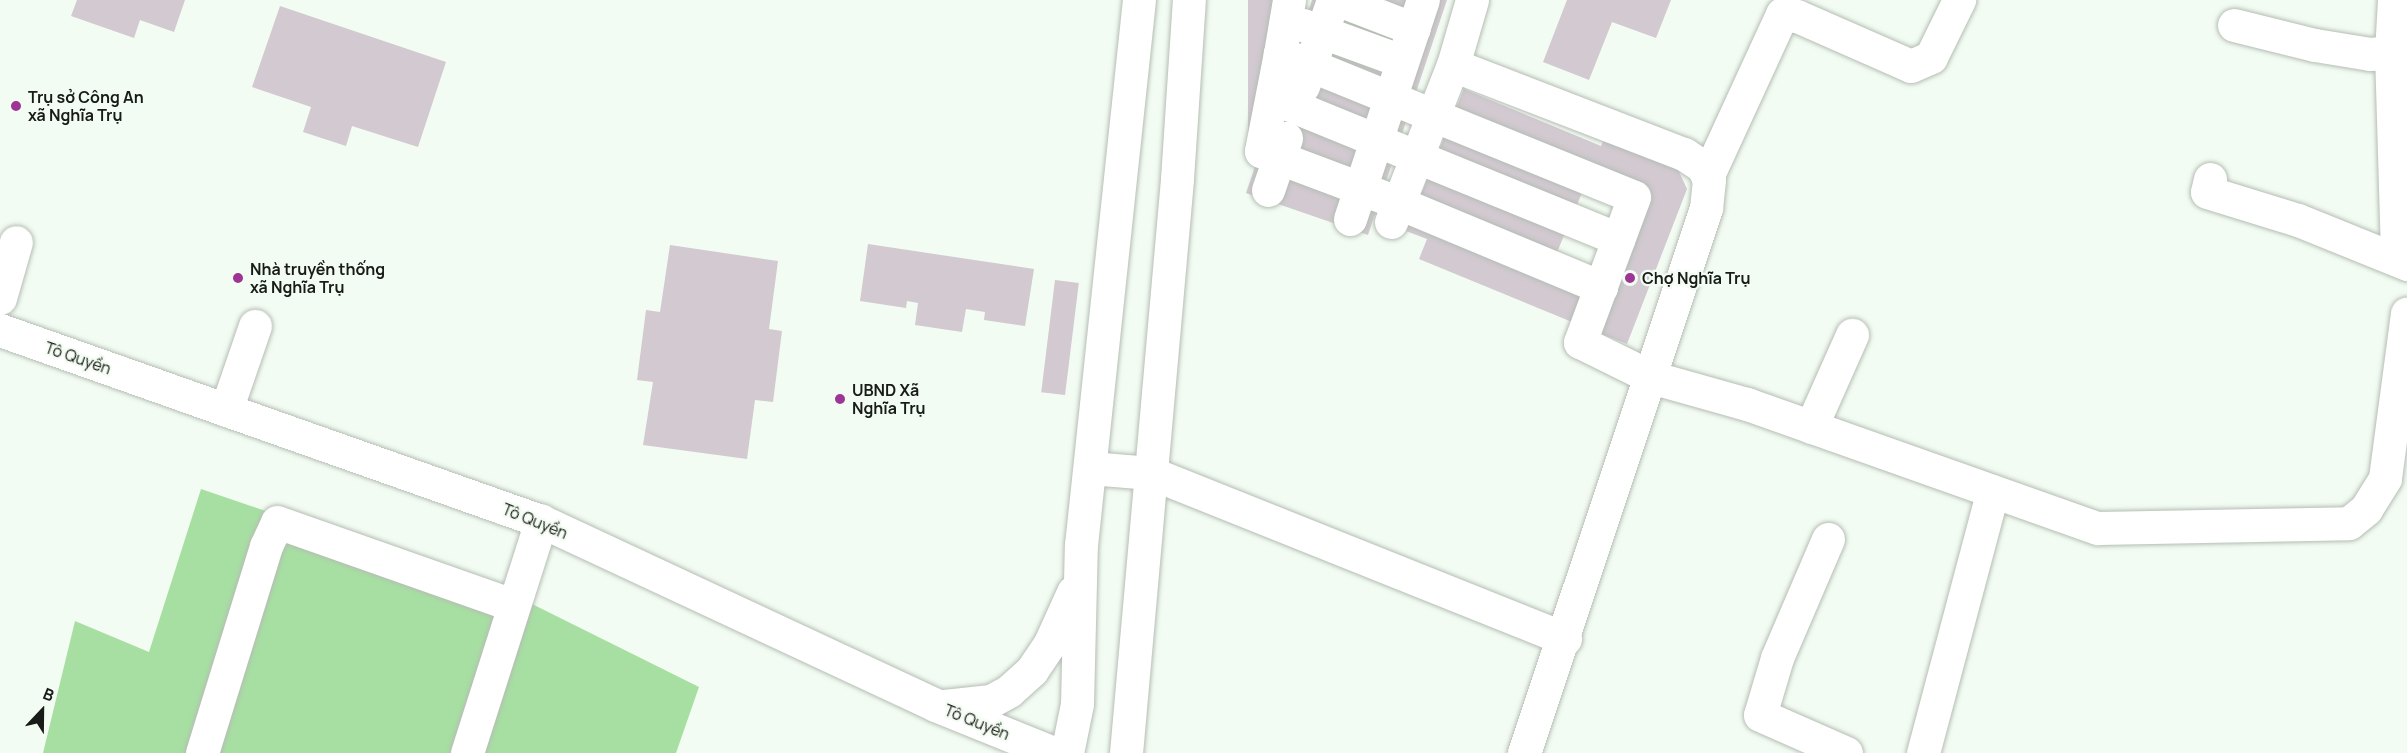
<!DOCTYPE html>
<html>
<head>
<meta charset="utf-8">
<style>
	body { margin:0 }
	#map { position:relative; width:2407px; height:753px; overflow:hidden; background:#f3fcf2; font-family:Manrope,sans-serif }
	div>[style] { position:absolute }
	.green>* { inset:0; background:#a7dfa2 }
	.building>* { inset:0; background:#d2c9d1; transform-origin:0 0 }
	.roads { filter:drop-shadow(0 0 2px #b5bdb4) drop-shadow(0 0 2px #b5bdb4) }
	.street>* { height:33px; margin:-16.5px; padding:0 16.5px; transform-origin:16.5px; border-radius:16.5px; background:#fff }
	.secondary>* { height:33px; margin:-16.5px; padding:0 16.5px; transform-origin:16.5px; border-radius:16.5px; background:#fff }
	.dots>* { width:16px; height:16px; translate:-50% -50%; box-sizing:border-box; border:3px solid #f3fcf2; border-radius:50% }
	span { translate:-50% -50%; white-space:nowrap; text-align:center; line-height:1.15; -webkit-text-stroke:4.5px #f3fcf2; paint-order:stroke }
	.poi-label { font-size:16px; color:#181b17; font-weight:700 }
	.left { translate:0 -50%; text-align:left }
	.street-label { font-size:16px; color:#181b17 }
	.north { position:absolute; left:12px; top:681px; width:60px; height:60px; -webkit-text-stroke:4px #f3fcf2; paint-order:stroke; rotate:22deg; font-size:16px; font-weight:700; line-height:24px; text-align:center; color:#181b17 }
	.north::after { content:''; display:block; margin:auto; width:21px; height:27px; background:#181b17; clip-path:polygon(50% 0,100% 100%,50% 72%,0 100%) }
</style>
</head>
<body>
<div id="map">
	<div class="green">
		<div style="clip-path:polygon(201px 489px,516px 596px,699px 687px,676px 753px,43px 753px,75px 621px,149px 652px)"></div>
	</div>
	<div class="building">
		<div style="clip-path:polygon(77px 0,185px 0,174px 32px,140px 20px,134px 38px,71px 16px)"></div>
		<div style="left:1248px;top:0;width:27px;height:138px"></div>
		<div style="clip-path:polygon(1312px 0,1447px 0,1368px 235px,1246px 193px)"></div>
		<div style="clip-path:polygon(1567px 0,1671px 0,1656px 38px,1612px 22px,1589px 80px,1543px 62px)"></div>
		<div style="clip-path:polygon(280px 6px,446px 62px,418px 147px,352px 126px,346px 146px,303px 132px,311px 107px,252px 87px)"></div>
		<div style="clip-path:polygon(1464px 89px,1601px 146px,1605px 137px,1676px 165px,1687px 189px,1627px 344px,1594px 331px,1648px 192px,1592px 169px,1547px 276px,1590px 294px,1577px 324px,1419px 259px,1427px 239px,1406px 231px)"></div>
		<div style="clip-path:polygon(868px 244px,1034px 269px,1025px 326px,984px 320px,985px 312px,966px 309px,962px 332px,915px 325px,918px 303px,907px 301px,906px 308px,860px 301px)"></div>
		<div style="clip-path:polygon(670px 245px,778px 261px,769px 329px,782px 331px,773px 402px,755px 400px,747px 459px,643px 445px,653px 382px,637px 380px,646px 310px,660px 312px)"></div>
		<div style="left:1055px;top:280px;width:24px;height:113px;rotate:7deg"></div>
	</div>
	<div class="roads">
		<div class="street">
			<div style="left:1289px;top:0;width:54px;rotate:99.6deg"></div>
			<div style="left:1280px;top:53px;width:382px;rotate:22.1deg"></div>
			<div style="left:1634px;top:197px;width:155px;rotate:110.4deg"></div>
			<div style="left:1580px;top:342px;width:79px;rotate:26.2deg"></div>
			<div style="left:1651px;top:377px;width:100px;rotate:15.7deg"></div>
			<div style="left:1747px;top:404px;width:372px;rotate:19.5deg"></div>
			<div style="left:2098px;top:528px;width:251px;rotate:-1.1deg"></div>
			<div style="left:2349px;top:523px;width:22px;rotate:-39deg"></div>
			<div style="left:2366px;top:509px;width:36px;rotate:-58deg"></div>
			<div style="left:2385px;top:478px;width:166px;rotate:-82.4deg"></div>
			<div style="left:1339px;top:0;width:80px;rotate:21.1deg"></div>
			<div style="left:1472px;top:0;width:68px;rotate:106.3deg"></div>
			<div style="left:1453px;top:65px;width:248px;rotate:21.1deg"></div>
			<div style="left:1684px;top:154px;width:23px;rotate:34deg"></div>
			<div style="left:1703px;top:167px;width:14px;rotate:65deg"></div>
			<div style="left:1709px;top:180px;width:28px;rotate:96deg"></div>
			<div style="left:1706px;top:208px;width:575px;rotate:108.47deg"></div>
			<div style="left:2394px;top:0;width:52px;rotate:93.3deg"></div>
			<div style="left:2391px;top:52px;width:207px;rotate:88.3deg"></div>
			<div style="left:1303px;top:25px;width:105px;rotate:20deg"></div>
			<div style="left:2234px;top:25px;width:83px;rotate:13.9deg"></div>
			<div style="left:2315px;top:45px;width:56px;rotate:9.3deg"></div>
			<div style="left:2370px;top:54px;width:21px;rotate:-5deg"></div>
			<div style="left:1280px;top:53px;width:100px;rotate:101deg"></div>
			<div style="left:1261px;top:151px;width:147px;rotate:20.6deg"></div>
			<div style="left:1399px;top:203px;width:219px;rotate:22.6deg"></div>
			<div style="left:1303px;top:86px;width:91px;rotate:-70.8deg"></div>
			<div style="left:1273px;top:98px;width:373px;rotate:22.2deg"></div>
			<div style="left:1708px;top:175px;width:177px;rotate:-65.3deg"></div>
			<div style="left:1782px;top:14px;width:15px;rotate:8deg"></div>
			<div style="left:1797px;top:16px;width:124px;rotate:23.7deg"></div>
			<div style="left:1911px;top:66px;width:22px;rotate:-24deg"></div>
			<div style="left:1931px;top:57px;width:64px;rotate:-63.8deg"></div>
			<div style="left:2210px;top:179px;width:13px;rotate:103deg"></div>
			<div style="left:2207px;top:192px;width:95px;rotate:17.1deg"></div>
			<div style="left:2298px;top:220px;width:118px;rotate:22deg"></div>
			<div style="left:1268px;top:190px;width:55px;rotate:-70.9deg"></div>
			<div style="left:1350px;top:219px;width:231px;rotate:-71.6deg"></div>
			<div style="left:1391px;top:222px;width:169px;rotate:-68.5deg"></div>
			<div style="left:0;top:298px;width:58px;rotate:-74.1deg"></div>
			<div style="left:226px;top:410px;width:89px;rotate:-71deg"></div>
			<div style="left:1811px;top:427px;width:101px;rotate:-66deg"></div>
			<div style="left:1151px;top:473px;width:446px;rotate:21.8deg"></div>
			<div style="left:1828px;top:539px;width:129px;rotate:113.2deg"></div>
			<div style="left:1777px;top:658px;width:59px;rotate:106.6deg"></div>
			<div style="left:1760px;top:715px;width:94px;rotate:23.8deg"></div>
			<div style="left:202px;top:753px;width:217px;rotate:-72.8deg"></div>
			<div style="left:266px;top:546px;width:26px;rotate:-65deg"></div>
			<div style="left:277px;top:522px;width:250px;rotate:19.4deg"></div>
			<div style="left:467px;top:753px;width:244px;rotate:-72.3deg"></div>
			<div style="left:1923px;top:753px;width:269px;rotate:-75.1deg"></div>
		</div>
		<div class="secondary">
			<div style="left:0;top:330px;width:574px;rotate:19.45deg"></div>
			<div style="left:541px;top:521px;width:435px;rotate:25deg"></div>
			<div style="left:935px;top:705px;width:128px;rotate:22deg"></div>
			<div style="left:1090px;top:468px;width:61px;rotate:4.7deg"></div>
			<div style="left:944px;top:706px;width:47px;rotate:-6.1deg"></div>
			<div style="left:991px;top:701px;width:21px;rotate:-29deg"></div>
			<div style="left:1009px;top:691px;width:31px;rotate:-42deg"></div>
			<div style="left:1032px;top:670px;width:32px;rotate:-56deg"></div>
			<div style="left:1050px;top:643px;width:56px;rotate:-65.7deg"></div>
			<div style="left:1067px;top:753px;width:50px;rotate:-78.5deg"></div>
			<div style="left:1077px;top:704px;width:159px;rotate:-88.6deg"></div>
			<div style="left:1081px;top:545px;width:548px;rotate:-83.93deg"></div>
			<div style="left:1126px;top:753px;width:576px;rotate:-84.92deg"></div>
			<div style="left:1177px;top:179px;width:179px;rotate:-86.2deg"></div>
		</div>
	</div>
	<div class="dots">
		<div style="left:16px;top:106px;background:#9e3496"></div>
		<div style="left:238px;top:278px;background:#9e3496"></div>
		<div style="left:1630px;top:278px;background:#9e3496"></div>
		<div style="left:840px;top:399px;background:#9e3496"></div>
	</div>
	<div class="poi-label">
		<span class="left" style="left:28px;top:106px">Trụ sở Công An<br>xã Nghĩa Trụ</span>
		<span class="left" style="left:250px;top:278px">Nhà truyền thống<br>xã Nghĩa Trụ</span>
		<span class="left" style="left:1642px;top:278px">Chợ Nghĩa Trụ</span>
		<span class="left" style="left:852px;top:399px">UBND Xã<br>Nghĩa Trụ</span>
	</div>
	<div class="street-label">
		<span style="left:78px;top:358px;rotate:19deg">Tô Quyền</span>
		<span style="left:535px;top:521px;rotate:22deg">Tô Quyền</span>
		<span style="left:977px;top:722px;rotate:22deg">Tô Quyền</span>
	</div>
	<div class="north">B</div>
</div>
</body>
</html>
